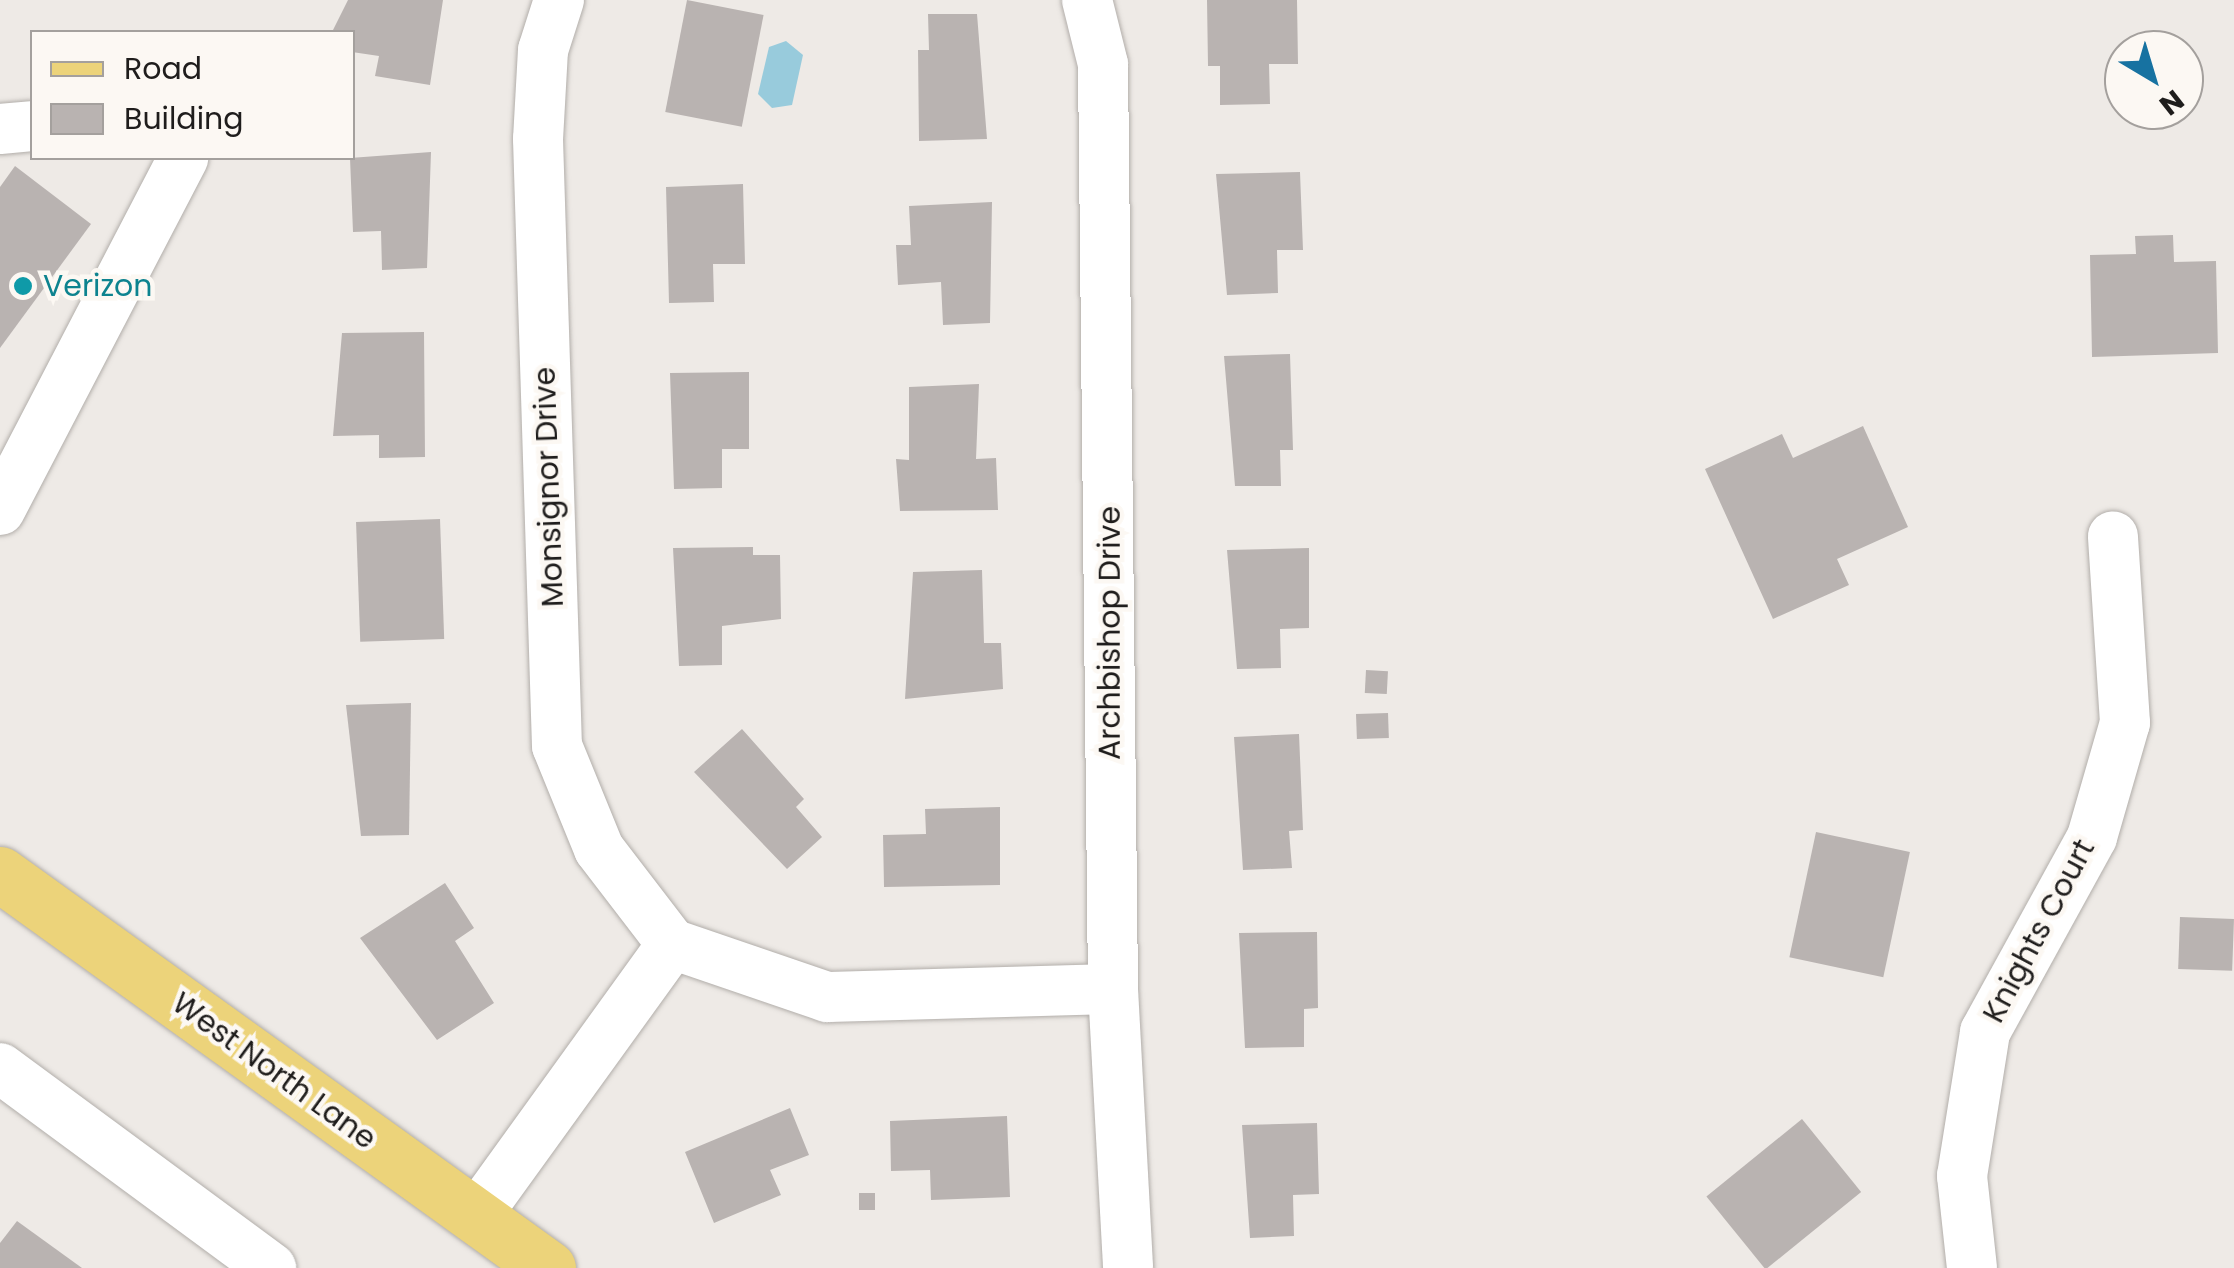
<!DOCTYPE html>
<html>
<head>
<meta charset="utf-8">
<style>
	body { margin:0 }
	#map { position:relative; width:2234px; height:1268px; overflow:hidden; background:#eeeae6; font-family:Poppins,sans-serif }
	div>[style] { position:absolute }
	.water>* { inset:0; background:#98cbdc }
	.building>* { inset:0; background:#b9b3b1; transform-origin:0 0 }
	.roads { filter:drop-shadow(0 0 2px #b2aeaa) drop-shadow(0 0 2px #b2aeaa) }
	.minor>* { height:50px; margin:-25px; padding:0 25px; transform-origin:25px; border-radius:25px; background:#fff }
	.major>* { height:55px; margin:-27.5px; padding:0 27.5px; transform-origin:27.5px; border-radius:27.5px; background:#ecd37a }
	.dots>* { width:28px; height:28px; translate:-50% -50%; box-sizing:border-box; border:5px solid #fcf8f3; border-radius:50% }
	span { translate:-50% -50%; white-space:nowrap; text-align:center; line-height:1.15; -webkit-text-stroke:9px #fcf8f3; paint-order:stroke }
	.culture-label { font-size:30px; color:#0d838f }
	.left { translate:0 -50%; text-align:left }
	.street-label { font-size:30px; color:#1f1d1c }
	.legend { position:absolute; left:30px; top:30px; width:325px; height:130px; box-sizing:border-box; background:#fcf8f3; border:2px solid #a4a09d; margin:0; padding:12px 18px; list-style:none; font-size:30px; color:#1f1d1c }
	.legend li { display:flex; align-items:center; gap:20px; height:50px }
	.legend b { width:50px; border:2px solid #a4a09d }
	.north { position:absolute; left:2104px; top:30px; width:100px; height:100px; box-sizing:border-box; background:#fcf8f3; border:2px solid #a4a09d; border-radius:50%; rotate:142deg; font-size:28px; font-weight:700; line-height:40px; text-align:center; color:#1f1d1c }
	.north::after { content:''; display:block; margin:auto; width:35px; height:45px; background:#1772a1; clip-path:polygon(50% 0,100% 100%,50% 72%,0 100%) }
</style>
</head>
<body>
<div id="map">
	<div class="water">
		<div style="clip-path:polygon(786px 41px,803px 55px,792px 105px,772px 108px,758px 94px,769px 47px)"></div>
	</div>
	<div class="building">
		<div style="clip-path:polygon(348px 0,443px 0,430px 85px,375px 76px,379px 56px,352px 52px,352px 32px,332px 32px)"></div>
		<div style="left:687px;top:0;width:78px;height:114px;rotate:11deg"></div>
		<div style="clip-path:polygon(1207px 0,1297px 0,1298px 64px,1269px 64px,1270px 104px,1220px 105px,1220px 66px,1208px 66px)"></div>
		<div style="clip-path:polygon(928px 14px,977px 14px,987px 139px,919px 141px,918px 50px,929px 50px)"></div>
		<div style="clip-path:polygon(431px 152px,427px 268px,382px 270px,381px 231px,353px 232px,350px 158px)"></div>
		<div style="clip-path:polygon(15px 166px,91px 224px,0 348px,0 187px)"></div>
		<div style="clip-path:polygon(1300px 172px,1303px 250px,1277px 250px,1278px 293px,1227px 295px,1216px 174px)"></div>
		<div style="clip-path:polygon(743px 184px,745px 264px,713px 264px,714px 302px,669px 303px,666px 187px)"></div>
		<div style="clip-path:polygon(992px 202px,990px 323px,943px 325px,941px 282px,898px 285px,896px 245px,911px 245px,909px 206px)"></div>
		<div style="clip-path:polygon(2173px 235px,2174px 262px,2216px 261px,2218px 353px,2092px 357px,2090px 255px,2136px 254px,2135px 236px)"></div>
		<div style="clip-path:polygon(424px 332px,425px 457px,379px 458px,379px 435px,333px 436px,342px 333px)"></div>
		<div style="clip-path:polygon(1290px 354px,1293px 450px,1280px 450px,1281px 486px,1235px 486px,1224px 356px)"></div>
		<div style="clip-path:polygon(749px 372px,749px 449px,722px 449px,722px 488px,674px 489px,670px 373px)"></div>
		<div style="clip-path:polygon(979px 384px,976px 459px,996px 458px,998px 510px,900px 511px,896px 459px,909px 460px,909px 387px)"></div>
		<div style="clip-path:polygon(1863px 426px,1908px 527px,1837px 559px,1849px 585px,1773px 619px,1705px 469px,1782px 434px,1793px 458px)"></div>
		<div style="left:440px;top:519px;width:120px;height:84px;rotate:88deg"></div>
		<div style="clip-path:polygon(753px 547px,753px 555px,780px 555px,781px 619px,722px 626px,722px 665px,679px 666px,673px 548px)"></div>
		<div style="clip-path:polygon(1309px 548px,1309px 628px,1280px 629px,1281px 668px,1237px 669px,1227px 550px)"></div>
		<div style="clip-path:polygon(982px 570px,984px 643px,1001px 643px,1003px 689px,905px 699px,913px 572px)"></div>
		<div style="left:1366px;top:670px;width:22px;height:23px;rotate:3deg"></div>
		<div style="clip-path:polygon(411px 703px,409px 835px,361px 836px,346px 705px)"></div>
		<div style="left:1388px;top:713px;width:25px;height:32px;rotate:88deg"></div>
		<div style="clip-path:polygon(742px 729px,804px 799px,796px 807px,822px 837px,787px 869px,694px 772px)"></div>
		<div style="clip-path:polygon(1299px 734px,1303px 830px,1289px 831px,1292px 868px,1243px 870px,1234px 737px)"></div>
		<div style="clip-path:polygon(1000px 807px,1000px 885px,884px 887px,883px 835px,926px 834px,925px 809px)"></div>
		<div style="left:1816px;top:832px;width:96px;height:128px;rotate:12deg"></div>
		<div style="clip-path:polygon(445px 883px,474px 928px,455px 941px,494px 1003px,437px 1040px,360px 938px)"></div>
		<div style="left:2180px;top:917px;width:54px;height:52px;rotate:2deg"></div>
		<div style="clip-path:polygon(1317px 932px,1318px 1008px,1304px 1009px,1304px 1047px,1245px 1048px,1239px 933px)"></div>
		<div style="clip-path:polygon(790px 1108px,809px 1155px,770px 1170px,781px 1195px,714px 1223px,685px 1152px)"></div>
		<div style="clip-path:polygon(1007px 1116px,1010px 1197px,931px 1200px,930px 1170px,891px 1171px,890px 1121px)"></div>
		<div style="left:1802px;top:1119px;width:94px;height:123px;rotate:51deg"></div>
		<div style="clip-path:polygon(1317px 1123px,1319px 1194px,1293px 1195px,1294px 1236px,1250px 1238px,1242px 1125px)"></div>
		<div style="left:859px;top:1193px;width:16px;height:17px"></div>
		<div style="clip-path:polygon(17px 1221px,82px 1268px,0 1268px,0 1243px)"></div>
	</div>
	<div class="roads">
		<div class="minor">
			<div style="left:559px;top:0;width:52px;rotate:107.7deg"></div>
			<div style="left:543px;top:50px;width:89px;rotate:93.2deg"></div>
			<div style="left:538px;top:139px;width:607px;rotate:88.21deg"></div>
			<div style="left:557px;top:746px;width:111px;rotate:67.8deg"></div>
			<div style="left:599px;top:849px;width:120px;rotate:52.5deg"></div>
			<div style="left:672px;top:944px;width:164px;rotate:18.9deg"></div>
			<div style="left:827px;top:997px;width:286px;rotate:-1.6deg"></div>
			<div style="left:1087px;top:0;width:66px;rotate:76deg"></div>
			<div style="left:1103px;top:64px;width:925px;rotate:89.38deg"></div>
			<div style="left:1113px;top:989px;width:279px;rotate:86.9deg"></div>
			<div style="left:0;top:129px;width:32px;rotate:-5deg"></div>
			<div style="left:0;top:510px;width:397px;rotate:-62.5deg"></div>
			<div style="left:0;top:1068px;width:337px;rotate:36.4deg"></div>
			<div style="left:476px;top:1216px;width:335px;rotate:-54.2deg"></div>
			<div style="left:1972px;top:1268px;width:93px;rotate:-96.2deg"></div>
			<div style="left:1962px;top:1176px;width:146px;rotate:-80.9deg"></div>
			<div style="left:1985px;top:1032px;width:222px;rotate:-61.2deg"></div>
			<div style="left:2092px;top:837px;width:119px;rotate:-73.9deg"></div>
			<div style="left:2125px;top:723px;width:187px;rotate:-93.7deg"></div>
		</div>
		<div class="major">
			<div style="left:0;top:874px;width:675px;rotate:35.72deg"></div>
		</div>
	</div>
	<div class="dots">
		<div style="left:23px;top:286px;background:#0f9aa8"></div>
	</div>
	<div class="culture-label">
		<span class="left" style="left:43px;top:286px">Verizon</span>
	</div>
	<div class="street-label">
		<span style="left:549px;top:487px;rotate:-92deg">Monsignor Drive</span>
		<span style="left:1110px;top:633px;rotate:-90deg">Archbishop Drive</span>
		<span style="left:2039px;top:931px;rotate:-62deg">Knights Court</span>
		<span style="left:274px;top:1071px;rotate:36deg">West North Lane</span>
	</div>
	<ul class="legend">
	<li><b style="height:12px;background:#ecd37a"></b>Road</li>
	<li><b style="height:28px;background:#b9b3b1"></b>Building</li>
	</ul>
	<div class="north">N</div>
</div>
</body>
</html>
